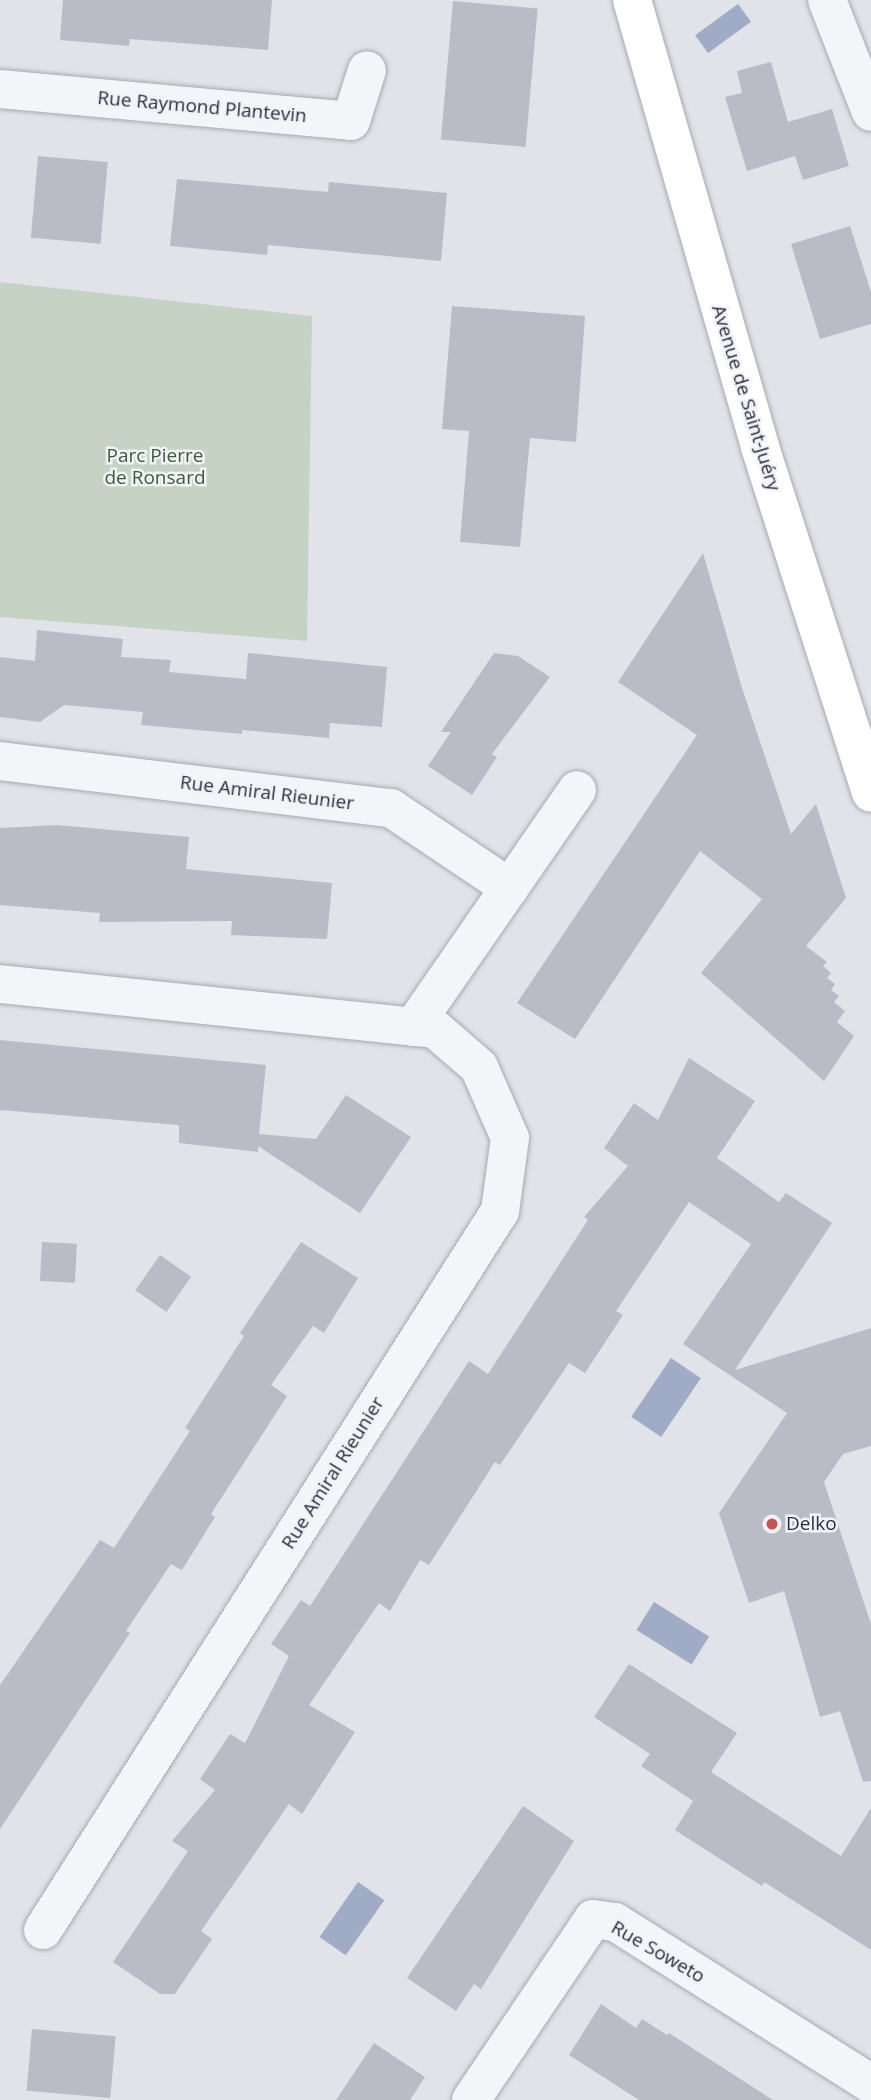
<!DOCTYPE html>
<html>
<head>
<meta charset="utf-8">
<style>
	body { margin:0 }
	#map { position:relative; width:871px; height:2100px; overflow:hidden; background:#e2e3e9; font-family:"Open Sans",sans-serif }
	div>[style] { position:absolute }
	.green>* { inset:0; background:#c5d2c4 }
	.water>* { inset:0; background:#a0abc6; transform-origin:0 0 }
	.building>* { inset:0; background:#b9bcc6; transform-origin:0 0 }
	.roads { filter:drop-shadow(0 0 2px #a7a9b3) drop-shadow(0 0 2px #a7a9b3) }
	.minor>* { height:38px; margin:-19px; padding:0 19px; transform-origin:19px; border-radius:19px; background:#f4f5f8 }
	.major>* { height:38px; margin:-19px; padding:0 19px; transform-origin:19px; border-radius:19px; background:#fff }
	.dots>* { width:19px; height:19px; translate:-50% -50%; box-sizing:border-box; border:4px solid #f1f3f7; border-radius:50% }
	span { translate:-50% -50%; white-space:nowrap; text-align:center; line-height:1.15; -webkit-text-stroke:5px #f1f3f7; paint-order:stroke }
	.street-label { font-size:19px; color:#2b2f40 }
	.park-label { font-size:19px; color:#3a5a3a }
	.poi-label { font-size:19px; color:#2b2f40 }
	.left { translate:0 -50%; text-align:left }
</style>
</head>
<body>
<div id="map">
	<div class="green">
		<div style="clip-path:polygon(0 282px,312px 316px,307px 641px,0 617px)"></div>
	</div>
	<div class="water">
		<div style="left:738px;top:4px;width:22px;height:53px;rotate:54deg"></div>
		<div style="left:671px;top:1358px;width:36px;height:71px;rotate:34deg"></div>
		<div style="left:654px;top:1602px;width:65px;height:33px;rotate:32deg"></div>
		<div style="left:358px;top:1882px;width:32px;height:67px;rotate:35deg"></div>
	</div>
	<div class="building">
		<div style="clip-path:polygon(63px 0,272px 0,268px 50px,130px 39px,129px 46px,60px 40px)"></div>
		<div style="left:453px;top:1px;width:85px;height:139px;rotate:5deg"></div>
		<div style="clip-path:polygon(771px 62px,788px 122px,832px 109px,849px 166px,803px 180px,795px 156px,747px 171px,725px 97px,742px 93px,737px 71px)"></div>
		<div style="left:38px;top:156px;width:70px;height:82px;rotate:5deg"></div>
		<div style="clip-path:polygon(177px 179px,328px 192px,329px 182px,447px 193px,441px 261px,268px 245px,267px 255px,170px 246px)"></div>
		<div style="clip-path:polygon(850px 226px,871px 292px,871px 324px,820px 339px,791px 244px)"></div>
		<div style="clip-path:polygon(452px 306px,585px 316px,576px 442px,530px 438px,520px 547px,460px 542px,469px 431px,442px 429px)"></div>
		<div style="clip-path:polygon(703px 553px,742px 688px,791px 834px,816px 804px,846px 898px,806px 946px,827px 962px,823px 966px,831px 973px,827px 978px,835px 984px,831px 990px,839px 996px,834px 1002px,845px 1011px,837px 1022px,854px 1036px,824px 1081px,701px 973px,762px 899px,700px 851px,575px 1039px,517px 1003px,697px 735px,618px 682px)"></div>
		<div style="clip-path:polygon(37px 630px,123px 639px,121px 657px,171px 660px,169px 672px,246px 679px,248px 653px,387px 667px,382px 727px,330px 723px,329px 738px,242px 730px,242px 734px,141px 725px,143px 712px,64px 705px,40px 722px,0 717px,0 657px,35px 661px)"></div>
		<div style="clip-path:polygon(494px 653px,518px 656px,550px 677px,492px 754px,497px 757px,472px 795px,428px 766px,451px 732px,441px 732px)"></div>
		<div style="clip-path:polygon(57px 825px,189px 837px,186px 869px,332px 883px,327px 939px,231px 935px,232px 921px,99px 922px,100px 913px,0 905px,0 828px)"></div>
		<div style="clip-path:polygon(0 1040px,266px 1065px,259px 1134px,316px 1139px,346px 1095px,411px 1137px,360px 1213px,258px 1146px,258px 1152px,179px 1143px,179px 1125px,0 1110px)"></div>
		<div style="clip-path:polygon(689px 1058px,755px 1101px,717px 1158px,779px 1202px,786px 1193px,832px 1223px,735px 1370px,871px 1328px,871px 1446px,843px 1454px,824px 1482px,871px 1624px,871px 1781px,863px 1782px,840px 1711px,820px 1717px,784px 1591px,749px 1603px,719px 1513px,787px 1413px,683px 1344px,751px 1244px,689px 1202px,616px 1311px,623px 1315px,585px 1373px,569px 1363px,500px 1465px,495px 1462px,429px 1565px,420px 1560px,390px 1611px,379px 1603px,309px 1705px,355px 1732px,302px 1814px,289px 1804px,201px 1931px,212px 1939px,175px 1994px,160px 1994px,113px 1962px,188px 1851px,172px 1841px,215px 1790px,200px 1779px,230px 1734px,245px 1743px,289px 1656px,271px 1644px,301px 1600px,310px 1606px,469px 1361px,488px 1374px,588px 1220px,584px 1217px,628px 1166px,604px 1148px,634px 1103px,658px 1120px)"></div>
		<div style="left:42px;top:1242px;width:35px;height:39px;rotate:3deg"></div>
		<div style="clip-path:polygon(301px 1242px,358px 1278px,324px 1333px,313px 1326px,271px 1385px,287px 1396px,211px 1514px,215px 1517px,182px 1570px,171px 1564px,126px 1631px,130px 1633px,0 1829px,0 1685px,100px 1540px,114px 1548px,190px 1431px,185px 1428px,244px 1336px,240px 1333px)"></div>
		<div style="left:160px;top:1255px;width:38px;height:43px;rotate:35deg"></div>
		<div style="clip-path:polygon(629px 1664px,737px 1733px,711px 1772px,841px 1856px,871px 1808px,871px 1950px,764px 1882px,762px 1886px,675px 1830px,707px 1779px,693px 1801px,641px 1766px,650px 1754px,594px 1717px)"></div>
		<div style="clip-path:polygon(523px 1806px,574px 1841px,481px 1989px,474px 1984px,456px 2011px,407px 1978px)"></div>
		<div style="clip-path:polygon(601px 2004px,636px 2028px,642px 2019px,667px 2035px,669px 2033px,773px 2100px,639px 2100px,569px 2055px)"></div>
		<div style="left:32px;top:2029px;width:84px;height:62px;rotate:5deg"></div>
		<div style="clip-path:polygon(374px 2043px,425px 2077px,410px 2100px,336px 2100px)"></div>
	</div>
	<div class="roads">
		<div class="minor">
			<div style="left:827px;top:0;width:120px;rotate:68.6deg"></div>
			<div style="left:0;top:89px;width:352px;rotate:5.2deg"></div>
			<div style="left:351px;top:121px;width:53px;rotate:-72.6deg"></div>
			<div style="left:0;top:761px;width:394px;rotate:6.9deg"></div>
			<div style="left:391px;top:808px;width:143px;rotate:33.9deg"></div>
			<div style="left:0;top:984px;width:437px;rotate:5.9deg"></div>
			<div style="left:435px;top:1029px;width:58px;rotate:40.8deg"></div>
			<div style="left:479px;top:1067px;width:77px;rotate:66.4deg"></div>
			<div style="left:510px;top:1138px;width:74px;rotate:97.8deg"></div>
			<div style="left:500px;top:1211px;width:852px;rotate:122.44deg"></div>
			<div style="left:413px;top:1027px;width:288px;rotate:-55.3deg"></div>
			<div style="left:471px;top:2100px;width:218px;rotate:-56deg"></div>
			<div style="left:593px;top:1919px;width:22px;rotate:8deg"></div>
			<div style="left:615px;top:1922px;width:303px;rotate:32.3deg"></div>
		</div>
		<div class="major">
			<div style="left:632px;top:0;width:465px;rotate:74deg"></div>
			<div style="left:760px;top:447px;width:363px;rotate:72.2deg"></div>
		</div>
	</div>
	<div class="dots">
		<div style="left:772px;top:1524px;background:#c45551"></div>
	</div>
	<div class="street-label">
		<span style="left:202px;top:107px;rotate:5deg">Rue Raymond Plantevin</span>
		<span style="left:746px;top:398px;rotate:73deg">Avenue de Saint-Juéry</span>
		<span style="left:267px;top:793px;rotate:7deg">Rue Amiral Rieunier</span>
		<span style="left:333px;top:1473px;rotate:-58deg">Rue Amiral Rieunier</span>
		<span style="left:658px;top:1952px;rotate:30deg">Rue Soweto</span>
	</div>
	<div class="park-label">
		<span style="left:155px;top:467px">Parc Pierre<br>de Ronsard</span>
	</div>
	<div class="poi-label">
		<span class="left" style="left:786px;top:1524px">Delko</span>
	</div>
</div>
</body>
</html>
